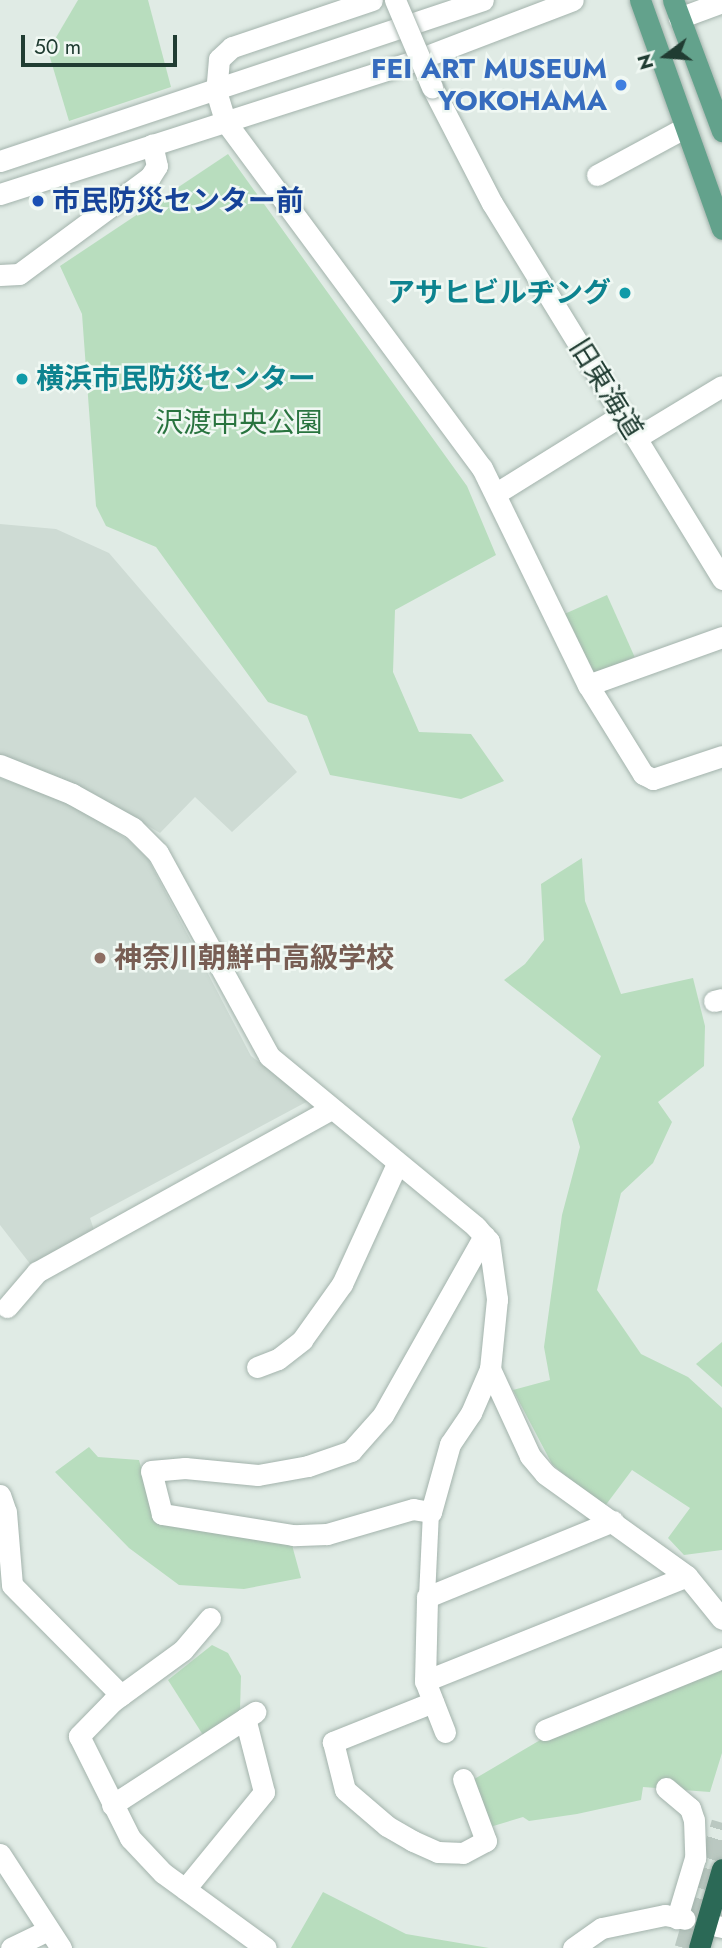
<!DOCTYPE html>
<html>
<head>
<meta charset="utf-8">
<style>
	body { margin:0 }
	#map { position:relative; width:722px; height:1948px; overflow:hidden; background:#e0ebe5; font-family:Jost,"Noto Sans JP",sans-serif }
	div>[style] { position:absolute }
	.built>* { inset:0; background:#cedbd4 }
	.green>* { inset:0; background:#b8ddbe; transform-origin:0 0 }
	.motorway-tunnel>* { height:21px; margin-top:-10.5px; transform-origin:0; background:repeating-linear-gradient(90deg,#bac8c1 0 21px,transparent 0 31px) }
	.roads { filter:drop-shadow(0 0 2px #a3b3ac) drop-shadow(0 0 2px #a3b3ac) }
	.pedestrian>* { height:16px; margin:-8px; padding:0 8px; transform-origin:8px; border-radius:8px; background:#fff }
	.minor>* { height:21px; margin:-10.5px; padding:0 10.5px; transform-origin:10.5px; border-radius:10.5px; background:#fff }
	.tertiary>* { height:21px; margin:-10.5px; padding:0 10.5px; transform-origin:10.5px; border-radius:10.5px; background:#fff }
	.primary>* { height:21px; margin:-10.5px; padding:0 10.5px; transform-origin:10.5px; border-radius:10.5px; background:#63a28c }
	.motorway>* { height:21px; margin:-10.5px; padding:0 10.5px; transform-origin:10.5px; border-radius:10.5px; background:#2b6956 }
	.bridges { filter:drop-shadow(0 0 2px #a3b3ac) drop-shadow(0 0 2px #a3b3ac) }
	.tertiary-bridge>* { height:21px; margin:-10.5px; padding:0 10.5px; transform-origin:10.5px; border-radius:10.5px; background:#fff }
	.dots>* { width:19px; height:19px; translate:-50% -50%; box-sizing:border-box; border:4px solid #f0f8f3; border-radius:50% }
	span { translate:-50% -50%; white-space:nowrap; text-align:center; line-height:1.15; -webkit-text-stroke:5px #f0f8f3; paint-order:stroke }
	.shop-label { font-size:28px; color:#366cbe; font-weight:700 }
	.right { translate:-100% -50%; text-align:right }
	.transit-label { font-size:28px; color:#164399; font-weight:700 }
	.left { translate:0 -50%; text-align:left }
	.culture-label { font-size:28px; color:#0d838f; font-weight:700 }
	.street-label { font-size:28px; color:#203c32 }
	.park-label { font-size:28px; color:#29743f }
	.education-label { font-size:28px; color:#785e54; font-weight:700 }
	.north { position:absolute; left:631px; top:21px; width:70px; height:70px; -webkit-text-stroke:5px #f0f8f3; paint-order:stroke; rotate:254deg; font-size:19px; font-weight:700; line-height:28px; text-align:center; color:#203c32 }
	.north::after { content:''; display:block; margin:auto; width:24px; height:32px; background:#203c32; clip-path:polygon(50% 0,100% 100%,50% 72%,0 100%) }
	.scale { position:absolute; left:21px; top:35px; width:156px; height:32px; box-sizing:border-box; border:4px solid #203c32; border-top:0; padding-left:9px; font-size:21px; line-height:24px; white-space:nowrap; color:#203c32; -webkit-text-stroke:5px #f0f8f3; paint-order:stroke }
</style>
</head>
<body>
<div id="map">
	<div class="built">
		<div style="clip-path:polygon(0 524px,56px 529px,109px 553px,297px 772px,232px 832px,195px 797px,160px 833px,91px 792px,0 755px)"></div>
		<div style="clip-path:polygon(0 778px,76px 805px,128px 840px,148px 859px,251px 1056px,310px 1100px,90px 1218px,95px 1233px,31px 1265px,0 1225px)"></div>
	</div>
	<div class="green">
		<div style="clip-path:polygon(78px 0,148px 0,171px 87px,69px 121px,48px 51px)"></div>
		<div style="clip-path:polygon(228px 154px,467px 486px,496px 555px,395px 610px,393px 672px,419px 732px,471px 734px,504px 781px,461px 799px,330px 775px,307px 716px,268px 702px,156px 547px,106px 526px,96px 506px,82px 314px,60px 266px)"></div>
		<div style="left:607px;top:595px;width:68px;height:49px;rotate:66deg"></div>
		<div style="clip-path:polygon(582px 858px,585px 901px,621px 994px,693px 978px,705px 1026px,704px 1066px,658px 1102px,672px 1122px,653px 1163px,621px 1193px,597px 1290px,641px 1354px,688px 1377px,722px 1408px,722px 1550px,684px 1555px,668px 1538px,690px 1508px,632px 1470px,605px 1506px,584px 1492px,552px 1464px,513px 1390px,550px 1380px,544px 1347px,562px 1215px,580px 1147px,572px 1119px,601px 1056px,504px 980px,525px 964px,544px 940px,541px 884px)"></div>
		<div style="clip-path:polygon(722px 1342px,722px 1387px,696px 1364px)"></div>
		<div style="clip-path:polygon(89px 1447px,98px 1457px,139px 1460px,156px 1523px,292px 1545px,301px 1578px,244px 1589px,179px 1585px,129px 1548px,55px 1472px)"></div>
		<div style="clip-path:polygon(212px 1645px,228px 1653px,241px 1676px,240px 1710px,203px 1735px,168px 1680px)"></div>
		<div style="clip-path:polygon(722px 1669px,722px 1753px,710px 1792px,643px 1787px,641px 1800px,577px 1814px,529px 1821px,523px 1817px,490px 1827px,471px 1781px,564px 1726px)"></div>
		<div style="clip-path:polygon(323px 1892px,406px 1934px,489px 1948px,291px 1948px)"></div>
	</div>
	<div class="motorway-tunnel">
		<div style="left:685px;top:1948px;width:131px;rotate:-73.6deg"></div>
	</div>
	<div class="roads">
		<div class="pedestrian">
			<div style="left:427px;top:1597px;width:85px;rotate:-87.3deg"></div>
		</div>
		<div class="minor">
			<div style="left:372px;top:0;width:148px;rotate:161.4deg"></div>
			<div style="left:232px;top:47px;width:18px;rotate:137deg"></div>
			<div style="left:219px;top:59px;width:32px;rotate:95deg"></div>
			<div style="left:216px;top:91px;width:31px;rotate:73deg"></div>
			<div style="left:225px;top:121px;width:432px;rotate:53.5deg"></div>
			<div style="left:482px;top:468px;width:242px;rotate:64deg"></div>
			<div style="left:588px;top:685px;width:105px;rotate:58.3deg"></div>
			<div style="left:643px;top:774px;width:11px;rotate:27deg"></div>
			<div style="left:653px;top:779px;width:73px;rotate:-18.4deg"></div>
			<div style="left:679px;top:18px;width:46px;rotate:-20.4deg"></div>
			<div style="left:597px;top:175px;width:99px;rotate:-28.4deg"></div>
			<div style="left:0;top:275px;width:19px;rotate:-3deg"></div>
			<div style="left:19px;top:274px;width:163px;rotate:-36.5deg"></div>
			<div style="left:150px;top:177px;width:13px;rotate:-58deg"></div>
			<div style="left:157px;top:166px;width:22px;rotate:-103deg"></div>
			<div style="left:636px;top:438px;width:100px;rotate:-31.2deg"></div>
			<div style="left:495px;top:494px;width:150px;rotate:-31.9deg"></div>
			<div style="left:588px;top:685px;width:142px;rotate:-19.7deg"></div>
			<div style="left:0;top:765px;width:78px;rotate:21.9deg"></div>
			<div style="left:72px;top:794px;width:70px;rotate:29.1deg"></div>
			<div style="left:133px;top:828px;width:35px;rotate:45deg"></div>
			<div style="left:158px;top:853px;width:231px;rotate:61.3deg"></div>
			<div style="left:269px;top:1056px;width:267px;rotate:39.5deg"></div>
			<div style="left:475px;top:1226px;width:3px;rotate:45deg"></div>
			<div style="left:477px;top:1228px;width:11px;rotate:49deg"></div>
			<div style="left:484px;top:1236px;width:7px;rotate:45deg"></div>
			<div style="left:489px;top:1241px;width:59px;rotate:82.1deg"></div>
			<div style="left:497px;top:1299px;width:70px;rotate:95.7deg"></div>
			<div style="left:490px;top:1369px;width:48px;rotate:113.4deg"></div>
			<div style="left:471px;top:1413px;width:37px;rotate:124deg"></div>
			<div style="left:450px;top:1444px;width:71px;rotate:105.6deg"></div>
			<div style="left:431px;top:1512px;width:18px;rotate:-171deg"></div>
			<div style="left:413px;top:1509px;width:90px;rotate:163.8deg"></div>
			<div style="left:327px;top:1534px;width:34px;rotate:178deg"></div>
			<div style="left:293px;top:1535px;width:133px;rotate:-170.9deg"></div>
			<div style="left:162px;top:1514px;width:44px;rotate:-104.3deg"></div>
			<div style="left:151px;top:1471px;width:34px;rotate:-5deg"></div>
			<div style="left:185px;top:1468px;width:73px;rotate:5.5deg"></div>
			<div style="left:258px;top:1475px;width:51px;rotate:-10.2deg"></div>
			<div style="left:308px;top:1466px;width:46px;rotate:-19.2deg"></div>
			<div style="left:351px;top:1451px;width:48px;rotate:-48.4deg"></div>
			<div style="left:383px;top:1415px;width:206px;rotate:-60.6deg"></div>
			<div style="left:714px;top:1001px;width:8px;rotate:-14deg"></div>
			<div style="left:7px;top:1307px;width:46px;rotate:-49.4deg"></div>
			<div style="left:37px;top:1272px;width:336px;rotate:-29deg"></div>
			<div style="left:257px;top:1367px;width:22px;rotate:-21deg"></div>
			<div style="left:278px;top:1359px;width:31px;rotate:-38deg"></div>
			<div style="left:302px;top:1340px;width:69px;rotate:-54.5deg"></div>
			<div style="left:342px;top:1284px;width:132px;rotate:-65.4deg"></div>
			<div style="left:490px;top:1369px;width:96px;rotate:65.3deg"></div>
			<div style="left:530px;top:1456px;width:23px;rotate:50deg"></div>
			<div style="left:545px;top:1474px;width:175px;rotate:35.7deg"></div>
			<div style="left:687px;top:1576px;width:55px;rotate:50.9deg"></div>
			<div style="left:0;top:1495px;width:18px;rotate:71deg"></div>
			<div style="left:6px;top:1512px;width:73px;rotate:85.3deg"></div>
			<div style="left:12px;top:1585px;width:155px;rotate:45.3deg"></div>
			<div style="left:210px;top:1618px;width:42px;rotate:130.2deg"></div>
			<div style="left:183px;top:1650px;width:87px;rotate:143.9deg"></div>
			<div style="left:113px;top:1701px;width:49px;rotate:134.2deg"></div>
			<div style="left:79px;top:1736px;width:114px;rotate:63.4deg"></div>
			<div style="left:130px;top:1838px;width:48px;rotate:46.7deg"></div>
			<div style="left:163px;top:1873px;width:127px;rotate:36.1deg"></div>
			<div style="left:425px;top:1681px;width:282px;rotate:-21.8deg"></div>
			<div style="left:433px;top:1702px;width:108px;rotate:158.2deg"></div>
			<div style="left:333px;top:1742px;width:49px;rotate:76deg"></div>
			<div style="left:345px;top:1790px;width:55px;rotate:40.6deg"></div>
			<div style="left:387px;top:1826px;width:30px;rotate:30deg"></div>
			<div style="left:413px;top:1841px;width:27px;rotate:24deg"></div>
			<div style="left:438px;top:1852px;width:25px;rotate:2deg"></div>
			<div style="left:463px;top:1853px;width:26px;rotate:-28deg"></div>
			<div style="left:486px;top:1841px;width:66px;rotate:-110.4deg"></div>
			<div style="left:545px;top:1730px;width:191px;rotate:-22.1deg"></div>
			<div style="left:445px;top:1732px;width:55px;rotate:-111.4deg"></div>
			<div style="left:425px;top:1681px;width:84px;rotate:-88.6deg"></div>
			<div style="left:427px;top:1597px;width:201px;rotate:-22.2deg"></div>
			<div style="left:666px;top:1788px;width:31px;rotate:40deg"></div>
			<div style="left:690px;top:1808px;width:13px;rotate:72deg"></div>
			<div style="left:694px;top:1820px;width:38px;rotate:88deg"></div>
			<div style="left:695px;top:1858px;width:63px;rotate:106.7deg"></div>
			<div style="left:112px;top:1805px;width:171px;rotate:-33deg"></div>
			<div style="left:185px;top:1889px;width:125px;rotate:-50.8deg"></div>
			<div style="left:264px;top:1792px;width:76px;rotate:-104.4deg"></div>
			<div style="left:717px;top:1926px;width:5px;rotate:11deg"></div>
			<div style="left:11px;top:1948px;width:41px;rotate:-25.9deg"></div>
			<div style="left:573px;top:1948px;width:35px;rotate:-35deg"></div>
			<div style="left:602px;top:1928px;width:64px;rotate:-11.7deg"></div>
			<div style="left:665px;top:1915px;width:20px;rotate:11deg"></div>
		</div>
		<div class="tertiary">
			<div style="left:432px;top:87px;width:131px;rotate:62.7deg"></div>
			<div style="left:492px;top:203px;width:441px;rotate:58.5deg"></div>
			<div style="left:0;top:161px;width:509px;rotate:-18.43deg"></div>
			<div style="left:0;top:194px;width:432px;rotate:-17.8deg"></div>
			<div style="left:411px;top:62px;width:173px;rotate:-20.9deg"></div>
			<div style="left:0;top:1854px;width:112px;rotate:57deg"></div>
		</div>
		<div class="primary">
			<div style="left:640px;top:0;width:243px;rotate:70.3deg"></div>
			<div style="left:673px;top:0;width:140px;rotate:69.5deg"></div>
		</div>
		<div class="motorway">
			<div style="left:699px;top:1948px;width:82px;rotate:-73.8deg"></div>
		</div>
	</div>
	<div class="bridges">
		<div class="tertiary-bridge">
			<div style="left:395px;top:0;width:95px;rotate:67deg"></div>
		</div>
	</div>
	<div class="dots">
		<div style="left:621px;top:85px;background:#3f7fe0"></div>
		<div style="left:38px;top:201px;background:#1a4fb4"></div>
		<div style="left:625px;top:293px;background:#0f9aa8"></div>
		<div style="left:22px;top:379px;background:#0f9aa8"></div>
		<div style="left:100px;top:958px;background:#8d6e63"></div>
	</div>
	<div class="shop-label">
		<span class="right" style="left:607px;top:85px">FEI ART MUSEUM<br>YOKOHAMA</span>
	</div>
	<div class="transit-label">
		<span class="left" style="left:52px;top:201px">市民防災センター前</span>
	</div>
	<div class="culture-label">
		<span class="right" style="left:611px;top:293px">アサヒビルヂング</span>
		<span class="left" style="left:36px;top:379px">横浜市民防災センター</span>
	</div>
	<div class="street-label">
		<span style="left:606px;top:389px;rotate:58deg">旧東海道</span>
	</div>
	<div class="park-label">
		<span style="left:239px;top:423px">沢渡中央公園</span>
	</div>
	<div class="education-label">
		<span class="left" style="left:114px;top:958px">神奈川朝鮮中高級学校</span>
	</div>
	<div class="north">N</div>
	<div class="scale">50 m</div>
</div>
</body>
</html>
